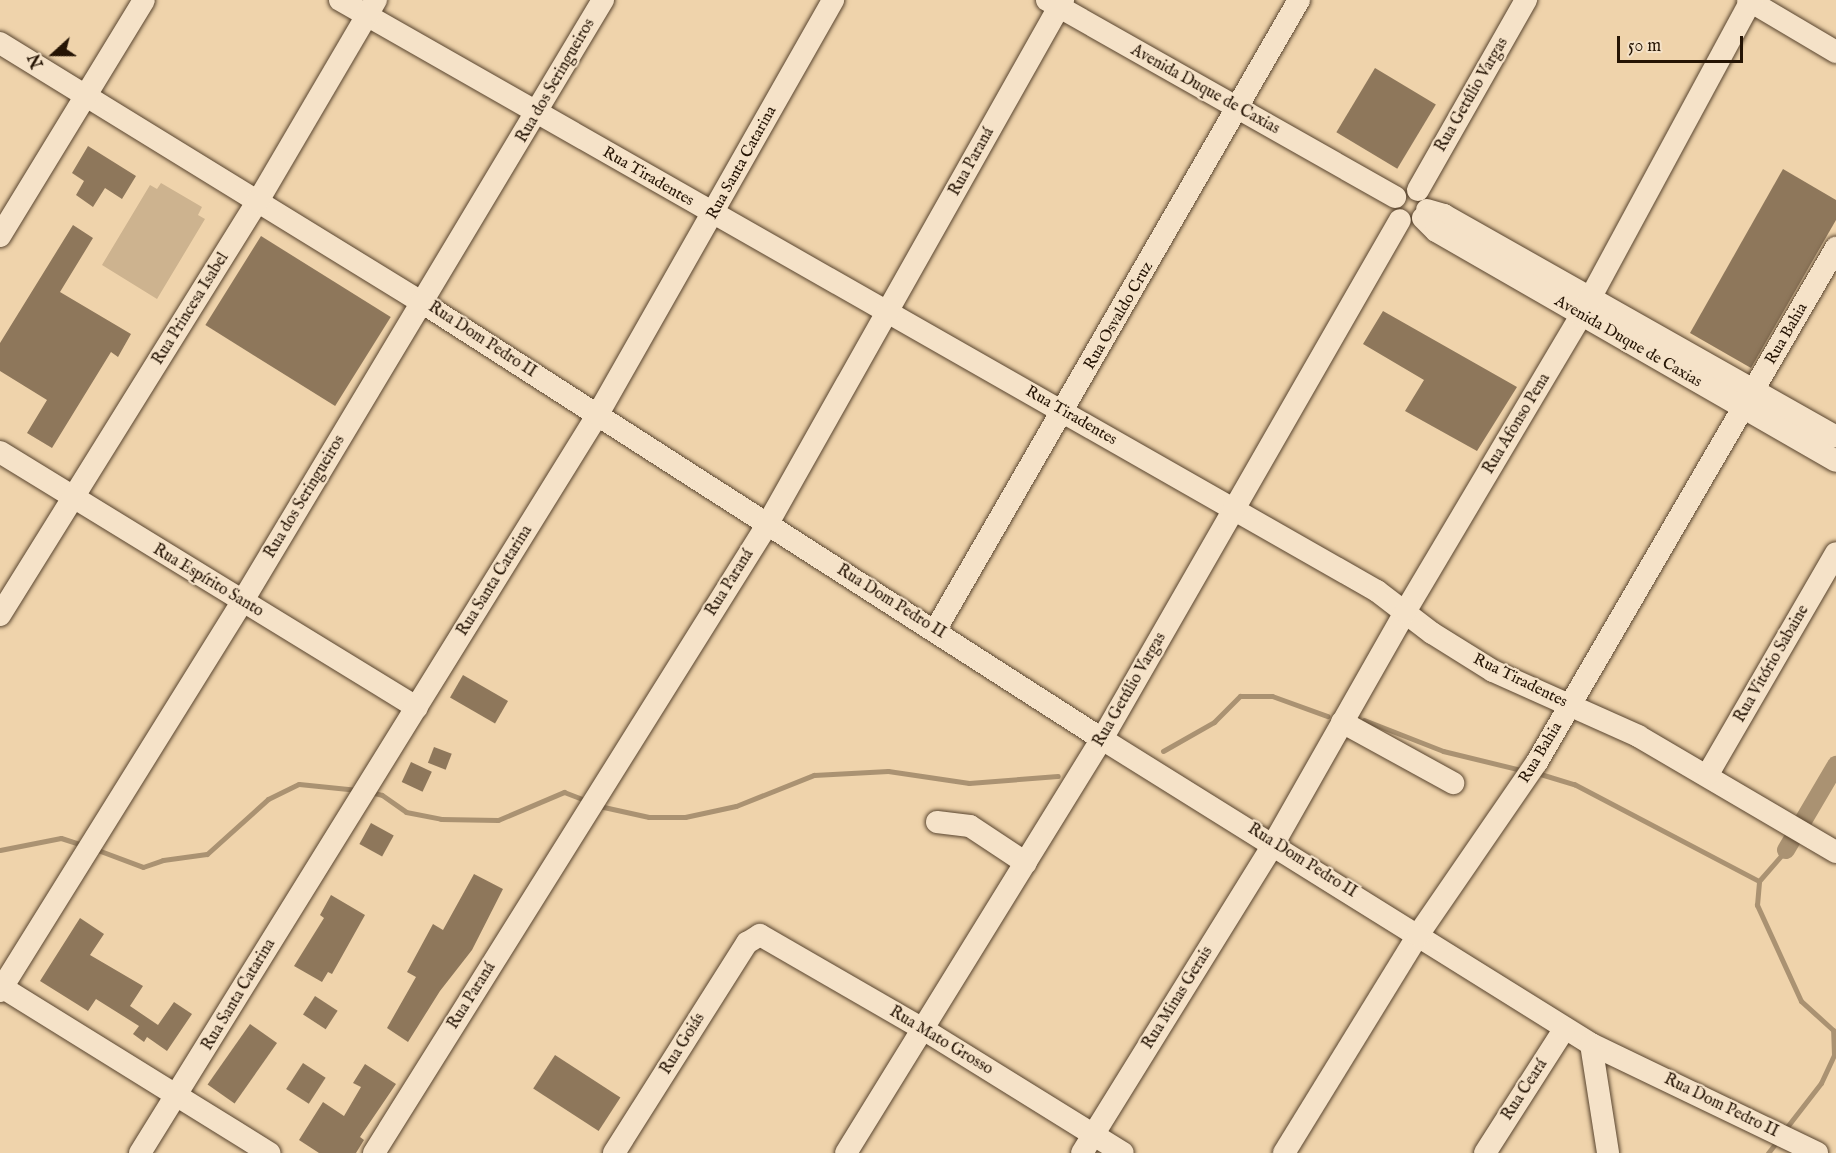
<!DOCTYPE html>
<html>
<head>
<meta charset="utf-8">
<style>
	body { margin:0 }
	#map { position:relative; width:1836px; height:1153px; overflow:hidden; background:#efd3ab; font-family:"IM FELL English",serif }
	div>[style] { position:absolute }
	.green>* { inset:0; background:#cdb38f }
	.stream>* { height:5px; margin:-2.5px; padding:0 2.5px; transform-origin:2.5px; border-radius:2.5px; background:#aa9272 }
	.canal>* { height:18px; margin:-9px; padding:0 9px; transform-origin:9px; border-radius:9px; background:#aa9272 }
	.building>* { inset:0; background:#8e775b; transform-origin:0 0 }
	.roads { filter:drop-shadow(0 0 2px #58442e) drop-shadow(0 0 2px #58442e) }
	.minor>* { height:22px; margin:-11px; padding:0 11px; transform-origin:11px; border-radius:11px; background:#f5e2c8 }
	span { translate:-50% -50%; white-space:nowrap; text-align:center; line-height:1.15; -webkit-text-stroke:4.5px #f5e2c8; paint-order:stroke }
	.street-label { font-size:16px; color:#251404 }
	.north { position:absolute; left:24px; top:24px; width:60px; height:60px; -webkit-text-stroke:4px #f5e2c8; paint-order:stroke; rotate:249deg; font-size:16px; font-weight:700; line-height:24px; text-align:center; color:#251404 }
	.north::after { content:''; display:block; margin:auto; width:21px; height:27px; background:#251404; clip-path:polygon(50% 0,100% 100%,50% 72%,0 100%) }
	.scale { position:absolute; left:1617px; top:36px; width:126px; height:27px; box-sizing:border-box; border:3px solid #251404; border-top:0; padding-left:8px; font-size:18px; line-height:21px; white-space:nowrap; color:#251404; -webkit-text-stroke:4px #f5e2c8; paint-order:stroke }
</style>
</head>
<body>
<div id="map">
	<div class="green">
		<div style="clip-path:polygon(161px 183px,202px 207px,198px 215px,205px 219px,157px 299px,102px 265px,150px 185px,157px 189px)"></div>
	</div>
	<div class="stream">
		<div style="left:1364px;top:720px;width:85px;rotate:21.4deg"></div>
		<div style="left:1443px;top:751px;width:84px;rotate:13.7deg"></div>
		<div style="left:1163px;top:751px;width:59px;rotate:-29.6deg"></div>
		<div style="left:1214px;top:722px;width:37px;rotate:-45deg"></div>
		<div style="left:1240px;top:696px;width:32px"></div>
		<div style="left:1272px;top:696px;width:59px;rotate:20deg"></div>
		<div style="left:1537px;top:773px;width:39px;rotate:17deg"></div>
		<div style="left:1574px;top:784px;width:209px;rotate:27.7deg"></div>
		<div style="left:370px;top:792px;width:12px;rotate:14deg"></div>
		<div style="left:382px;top:795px;width:29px;rotate:35deg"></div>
		<div style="left:406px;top:812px;width:36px;rotate:11deg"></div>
		<div style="left:441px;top:819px;width:57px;rotate:1deg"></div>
		<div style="left:498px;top:820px;width:72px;rotate:-23deg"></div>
		<div style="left:564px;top:792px;width:25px;rotate:21deg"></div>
		<div style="left:599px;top:806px;width:51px;rotate:12.4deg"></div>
		<div style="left:649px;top:817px;width:36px"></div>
		<div style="left:685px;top:817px;width:52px;rotate:-12.2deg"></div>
		<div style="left:736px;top:806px;width:84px;rotate:-21.7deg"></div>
		<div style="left:814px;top:775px;width:74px;rotate:-3.1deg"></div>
		<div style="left:888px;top:771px;width:82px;rotate:8.4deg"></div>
		<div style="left:969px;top:783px;width:89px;rotate:-4.5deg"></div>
		<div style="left:95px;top:849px;width:51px;rotate:20.6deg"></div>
		<div style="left:143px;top:867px;width:21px;rotate:-19deg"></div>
		<div style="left:163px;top:860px;width:44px;rotate:-7.8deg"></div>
		<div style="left:207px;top:854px;width:82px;rotate:-42deg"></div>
		<div style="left:268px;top:799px;width:34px;rotate:-26deg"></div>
		<div style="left:299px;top:784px;width:59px;rotate:5.8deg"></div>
		<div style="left:0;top:850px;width:62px;rotate:-11.1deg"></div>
		<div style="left:61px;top:838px;width:23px;rotate:18deg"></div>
		<div style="left:1783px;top:1132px;width:62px;rotate:-52.2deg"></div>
		<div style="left:1821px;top:1083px;width:31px;rotate:-65deg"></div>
		<div style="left:1834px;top:1055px;width:25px;rotate:-92deg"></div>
		<div style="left:1833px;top:1030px;width:43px;rotate:-137.8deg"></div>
		<div style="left:1801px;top:1001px;width:106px;rotate:-114.6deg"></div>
		<div style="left:1757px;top:905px;width:24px;rotate:-85deg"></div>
		<div style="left:1759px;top:881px;width:41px;rotate:-48.9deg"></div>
		<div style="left:1768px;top:1153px;width:16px;rotate:-52deg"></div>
	</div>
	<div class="canal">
		<div style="left:1786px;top:850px;width:99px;rotate:-59.5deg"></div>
	</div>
	<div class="building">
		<div style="left:1375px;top:68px;width:71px;height:75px;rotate:31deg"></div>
		<div style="clip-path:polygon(88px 146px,136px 176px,122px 199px,105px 188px,93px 207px,76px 195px,84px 181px,72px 173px)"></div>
		<div style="clip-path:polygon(1783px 169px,1836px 200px,1836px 220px,1751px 368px,1690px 333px)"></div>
		<div style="clip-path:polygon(73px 225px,93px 238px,60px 292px,131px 334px,118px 357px,111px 352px,52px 448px,27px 433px,47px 400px,0 371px,0 343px)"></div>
		<div style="left:261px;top:236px;width:153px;height:105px;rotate:32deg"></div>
		<div style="clip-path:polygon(1383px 311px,1517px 387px,1477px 451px,1405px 411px,1424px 380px,1363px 344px)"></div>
		<div style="left:463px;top:675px;width:52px;height:26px;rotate:30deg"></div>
		<div style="left:434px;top:747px;width:19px;height:17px;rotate:21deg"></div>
		<div style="left:411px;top:762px;width:23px;height:22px;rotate:25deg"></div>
		<div style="left:371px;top:823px;width:26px;height:24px;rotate:29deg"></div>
		<div style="clip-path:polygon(474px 874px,503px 889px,472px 950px,440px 991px,408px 1042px,387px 1028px,416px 977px,407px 972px,433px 924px,443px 930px)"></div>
		<div style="clip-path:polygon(331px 895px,365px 915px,332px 974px,328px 972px,322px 982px,294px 966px,324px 918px,320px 915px)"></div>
		<div style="clip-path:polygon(80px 918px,104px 934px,90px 955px,143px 986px,130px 1006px,158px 1025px,174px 1002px,192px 1014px,167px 1051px,147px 1037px,144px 1042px,133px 1034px,139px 1026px,96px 999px,88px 1011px,40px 981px)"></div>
		<div style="left:315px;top:996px;width:27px;height:22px;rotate:33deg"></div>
		<div style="left:250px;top:1024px;width:33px;height:74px;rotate:35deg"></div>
		<div style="left:555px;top:1055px;width:78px;height:40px;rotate:33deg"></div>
		<div style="left:303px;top:1063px;width:27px;height:31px;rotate:33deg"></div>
		<div style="clip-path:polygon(365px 1064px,396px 1084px,360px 1137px,364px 1140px,356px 1153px,319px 1153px,299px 1140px,323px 1102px,344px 1116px,361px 1087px,353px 1083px)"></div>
	</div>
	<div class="roads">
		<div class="minor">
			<div style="left:340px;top:0;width:1194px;rotate:29.68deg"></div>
			<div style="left:1377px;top:591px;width:69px;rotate:37.4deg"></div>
			<div style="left:1432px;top:633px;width:72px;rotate:31.9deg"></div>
			<div style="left:1493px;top:671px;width:159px;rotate:24.1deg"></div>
			<div style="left:1638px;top:736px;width:229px;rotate:30.4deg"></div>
			<div style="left:1047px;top:0;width:400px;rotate:29.5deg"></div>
			<div style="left:1748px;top:0;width:102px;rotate:30.6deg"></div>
			<div style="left:0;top:43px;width:497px;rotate:31.6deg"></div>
			<div style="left:423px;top:303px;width:807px;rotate:32.71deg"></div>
			<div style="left:1102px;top:739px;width:576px;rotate:31.95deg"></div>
			<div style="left:1591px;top:1044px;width:251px;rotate:25.7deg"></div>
			<div style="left:1418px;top:190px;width:219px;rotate:-60.4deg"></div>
			<div style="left:1427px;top:210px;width:18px;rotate:16deg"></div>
			<div style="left:1444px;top:215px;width:450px;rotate:29.5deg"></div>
			<div style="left:1423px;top:218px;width:18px;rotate:45deg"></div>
			<div style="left:1436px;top:231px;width:461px;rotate:29.9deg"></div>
			<div style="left:0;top:236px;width:276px;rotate:-58.6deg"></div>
			<div style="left:0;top:452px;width:489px;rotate:31.5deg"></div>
			<div style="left:0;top:615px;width:488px;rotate:-58.1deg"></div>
			<div style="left:258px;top:201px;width:233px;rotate:-59.6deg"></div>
			<div style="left:936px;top:629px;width:726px;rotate:-60.01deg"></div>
			<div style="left:1342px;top:722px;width:127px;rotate:28.8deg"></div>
			<div style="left:1708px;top:774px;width:255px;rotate:-59.9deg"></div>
			<div style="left:937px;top:822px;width:33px;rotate:7deg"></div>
			<div style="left:970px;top:826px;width:67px;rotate:33.5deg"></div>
			<div style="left:0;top:986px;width:317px;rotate:31.8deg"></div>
			<div style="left:0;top:991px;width:458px;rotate:-58.1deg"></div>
			<div style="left:242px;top:602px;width:702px;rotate:-59.05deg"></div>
			<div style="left:1591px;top:1044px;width:110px;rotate:81.1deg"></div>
			<div style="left:140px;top:1153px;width:869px;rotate:-58.21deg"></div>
			<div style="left:598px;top:414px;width:476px;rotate:-60.4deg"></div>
			<div style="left:374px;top:1153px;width:741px;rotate:-57.96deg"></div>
			<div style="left:767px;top:525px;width:603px;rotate:-60.59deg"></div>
			<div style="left:614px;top:1153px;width:249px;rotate:-57.7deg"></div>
			<div style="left:747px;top:943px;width:15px;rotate:-32deg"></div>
			<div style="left:760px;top:935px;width:188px;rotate:30deg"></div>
			<div style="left:923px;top:1029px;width:235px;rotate:31.8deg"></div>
			<div style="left:846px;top:1153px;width:487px;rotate:-58.3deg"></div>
			<div style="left:1102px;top:739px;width:598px;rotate:-60.14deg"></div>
			<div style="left:1082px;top:1153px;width:365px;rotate:-58.2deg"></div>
			<div style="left:1274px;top:843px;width:266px;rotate:-60.4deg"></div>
			<div style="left:1405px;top:612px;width:345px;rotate:-59.3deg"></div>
			<div style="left:1581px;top:315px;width:358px;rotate:-61.6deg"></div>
			<div style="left:1284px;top:1153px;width:256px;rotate:-58.4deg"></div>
			<div style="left:1418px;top:935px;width:210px;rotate:-55.5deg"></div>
			<div style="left:1537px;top:762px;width:595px;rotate:-59.81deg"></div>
			<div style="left:1485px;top:1153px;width:148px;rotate:-57.4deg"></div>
		</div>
	</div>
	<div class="street-label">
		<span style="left:556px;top:81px;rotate:-60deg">Rua dos Seringueiros</span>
		<span style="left:1205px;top:90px;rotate:29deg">Avenida Duque de Caxias</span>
		<span style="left:1472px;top:95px;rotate:-60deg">Rua Getúlio Vargas</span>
		<span style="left:972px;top:162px;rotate:-61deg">Rua Paraná</span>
		<span style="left:742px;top:163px;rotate:-61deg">Rua Santa Catarina</span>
		<span style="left:648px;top:177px;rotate:30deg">Rua Tiradentes</span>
		<span style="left:191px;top:309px;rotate:-58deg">Rua Princesa Isabel</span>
		<span style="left:1119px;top:316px;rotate:-60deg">Rua Osvaldo Cruz</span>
		<span style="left:1787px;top:334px;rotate:-60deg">Rua Bahia</span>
		<span style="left:482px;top:340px;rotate:33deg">Rua Dom Pedro II</span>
		<span style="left:1628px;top:342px;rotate:30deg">Avenida Duque de Caxias</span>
		<span style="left:1071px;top:416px;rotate:30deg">Rua Tiradentes</span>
		<span style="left:1517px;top:424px;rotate:-59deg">Rua Afonso Pena</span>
		<span style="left:305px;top:497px;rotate:-59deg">Rua dos Seringueiros</span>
		<span style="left:208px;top:581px;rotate:31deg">Rua Espírito Santo</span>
		<span style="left:495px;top:581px;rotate:-58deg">Rua Santa Catarina</span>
		<span style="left:730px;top:583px;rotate:-58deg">Rua Paraná</span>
		<span style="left:891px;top:602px;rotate:32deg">Rua Dom Pedro II</span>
		<span style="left:1772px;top:664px;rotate:-60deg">Rua Vitório Sabaine</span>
		<span style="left:1520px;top:681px;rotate:26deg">Rua Tiradentes</span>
		<span style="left:1130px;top:690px;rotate:-60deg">Rua Getúlio Vargas</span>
		<span style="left:1541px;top:753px;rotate:-59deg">Rua Bahia</span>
		<span style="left:1302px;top:861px;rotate:32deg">Rua Dom Pedro II</span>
		<span style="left:239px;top:995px;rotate:-59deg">Rua Santa Catarina</span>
		<span style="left:472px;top:996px;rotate:-58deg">Rua Paraná</span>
		<span style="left:1178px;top:998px;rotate:-58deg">Rua Minas Gerais</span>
		<span style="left:941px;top:1041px;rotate:31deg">Rua Mato Grosso</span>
		<span style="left:683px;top:1044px;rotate:-58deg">Rua Goiás</span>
		<span style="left:1525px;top:1090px;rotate:-57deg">Rua Ceará</span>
		<span style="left:1721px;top:1106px;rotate:26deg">Rua Dom Pedro II</span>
	</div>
	<div class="north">N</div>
	<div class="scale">50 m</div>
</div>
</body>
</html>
